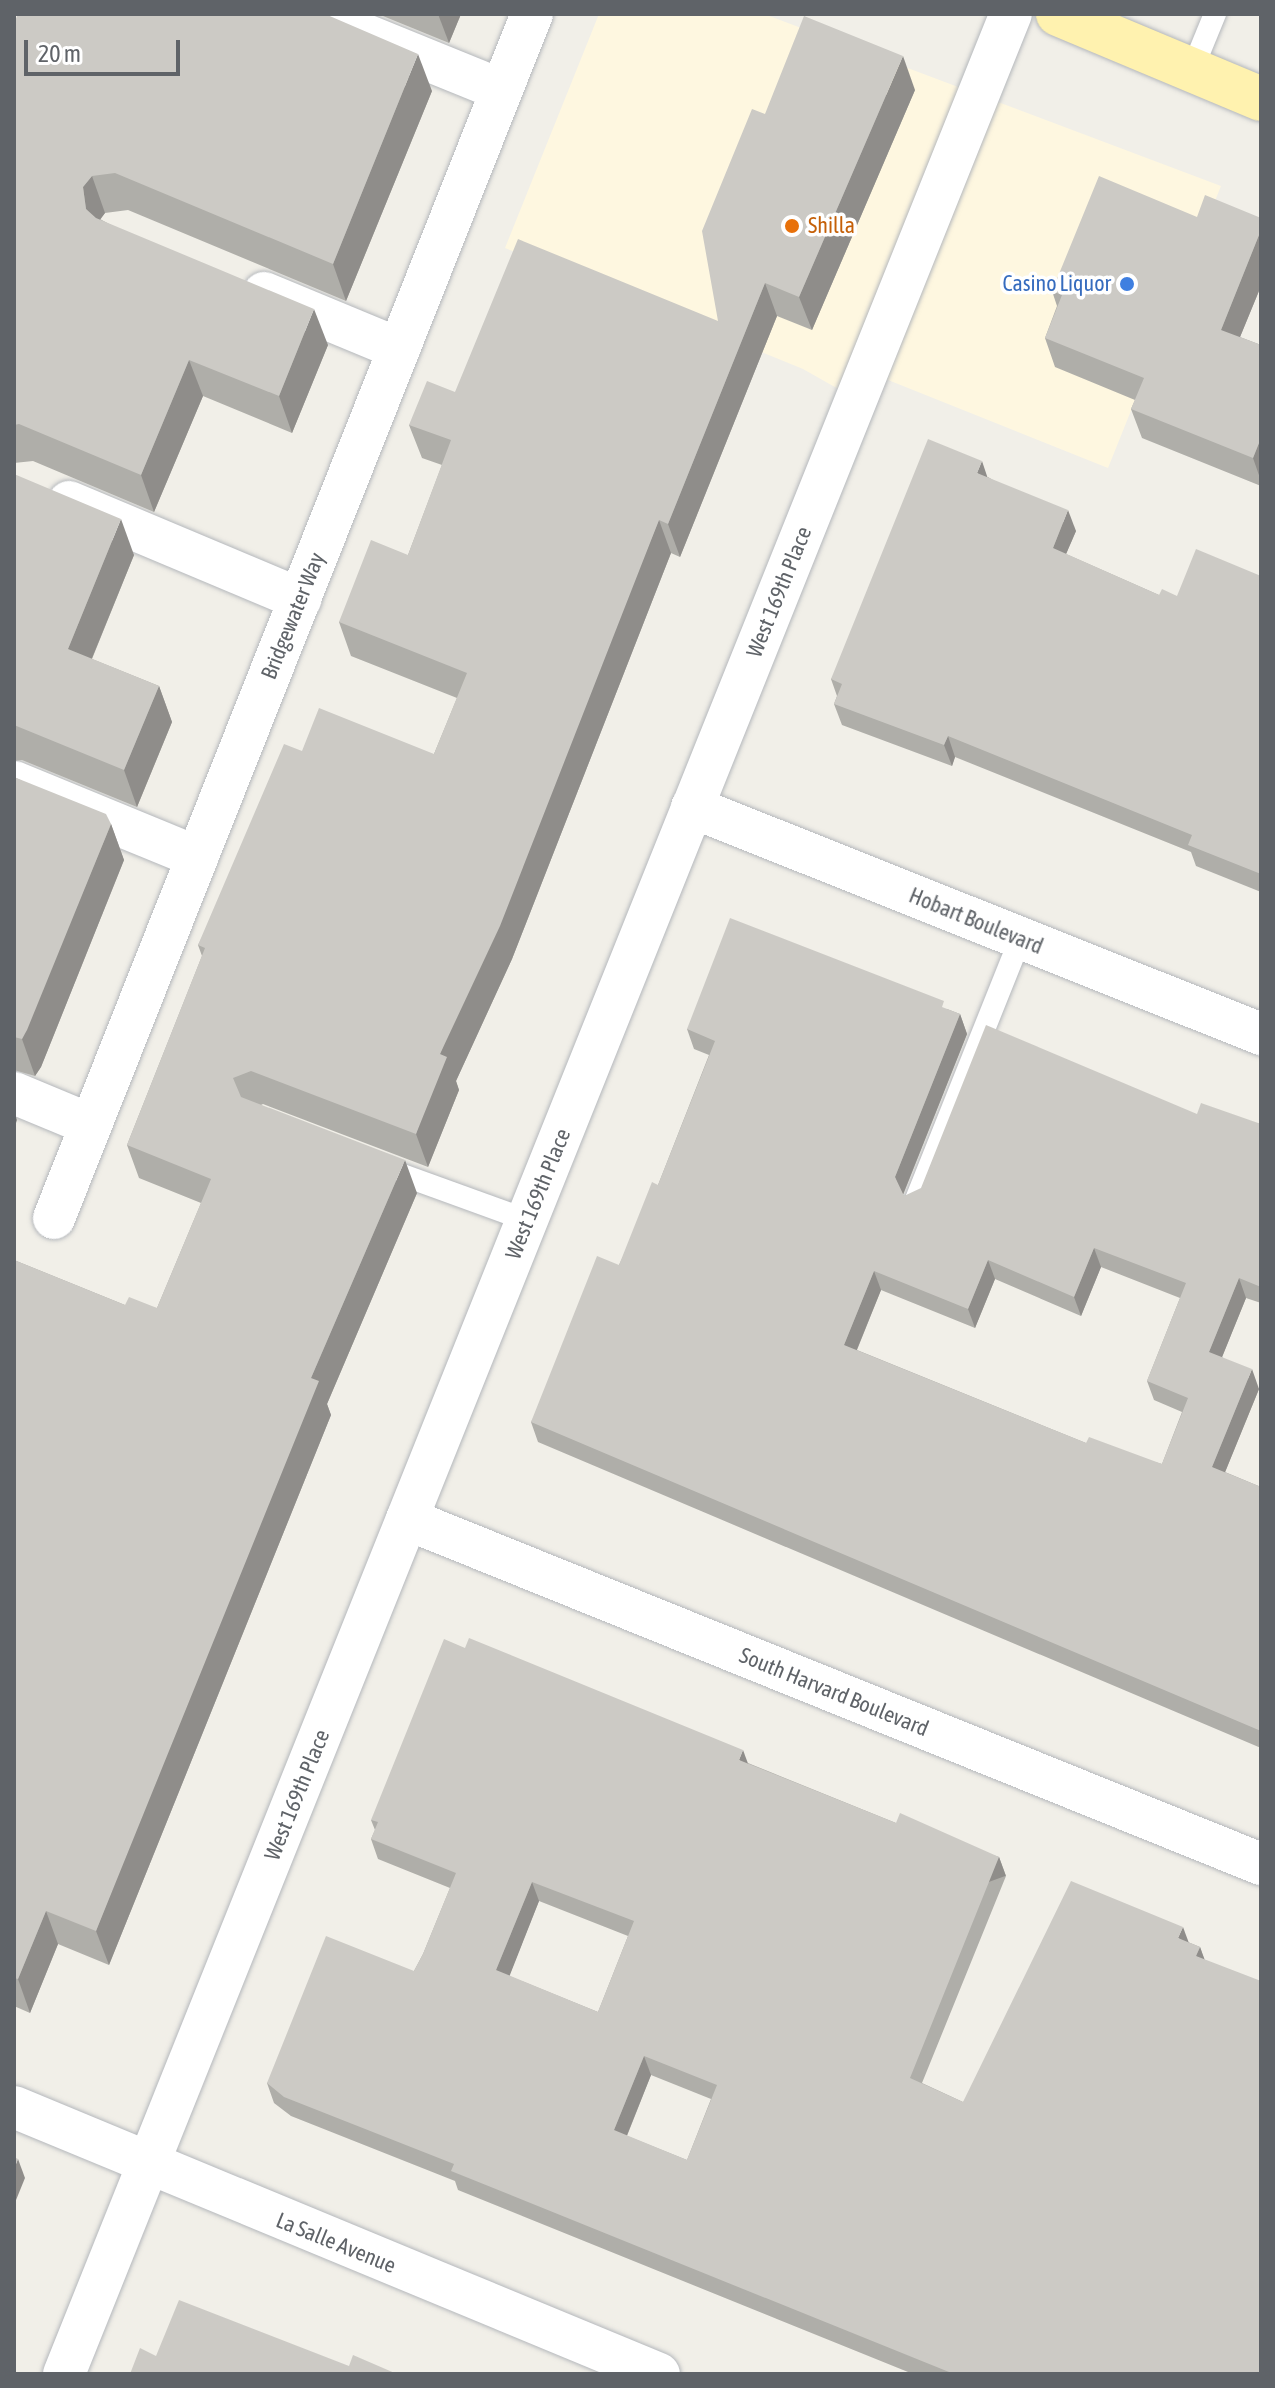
<!DOCTYPE html>
<html>
<head>
<meta charset="utf-8">
<style>
	body { margin:0 }
	#map { position:relative; width:1275px; height:2388px; overflow:hidden; background:#f1efe8; font-family:"Asap Condensed",sans-serif }
	div>[style] { position:absolute }
	.commercial>* { inset:0; background:#fef7e0 }
	.roads { filter:drop-shadow(0 0 2px #b5b8bc) drop-shadow(0 0 2px #b5b8bc) }
	.lane>* { height:22px; margin:-11px; padding:0 11px; transform-origin:11px; border-radius:11px; background:#fff }
	.street>* { height:42px; margin:-21px; padding:0 21px; transform-origin:21px; border-radius:21px; background:#fff }
	.primary>* { height:44px; margin:-22px; padding:0 22px; transform-origin:22px; border-radius:22px; background:#fff2af }
	.wall>* { inset:0; background:#afaea9 }
	.shaded-wall>* { inset:0; background:#8f8d8a; transform-origin:0 0 }
	.building>* { inset:0; background:#cccac5 }
	.dots>* { width:22px; height:22px; translate:-50% -50%; box-sizing:border-box; border:4px solid #fff; border-radius:50% }
	span { translate:-50% -50%; white-space:nowrap; text-align:center; line-height:1.15; -webkit-text-stroke:7px #fff; paint-order:stroke }
	.food-label { font-size:22px; color:#c56008 }
	.left { translate:0 -50%; text-align:left }
	.shop-label { font-size:22px; color:#366cbe }
	.right { translate:-100% -50%; text-align:right }
	.street-label { font-size:22px; color:#5f6368 }
	.frame { position:absolute; inset:0; border:16px solid #5f6368; pointer-events:none }
	.scale { position:absolute; left:24px; top:40px; width:156px; height:36px; box-sizing:border-box; border:4px solid #5f6368; border-top:0; padding-left:10px; font-size:24px; line-height:28px; white-space:nowrap; color:#5f6368; -webkit-text-stroke:6px #fff; paint-order:stroke }
</style>
</head>
<body>
<div id="map">
	<div class="commercial">
		<div style="clip-path:polygon(599px 14px,764px 14px,1221px 186px,1108px 468px,868px 372px,856px 399px,803px 369px,505px 248px)"></div>
	</div>
	<div class="roads">
		<div class="lane">
			<div style="left:1192px;top:70px;width:61px;rotate:-67.7deg"></div>
			<div style="left:386px;top:1169px;width:150px;rotate:19.9deg"></div>
			<div style="left:915px;top:1202px;width:283px;rotate:-68.2deg"></div>
		</div>
		<div class="street">
			<div style="left:314px;top:14px;width:202px;rotate:22.1deg"></div>
			<div style="left:264px;top:293px;width:146px;rotate:22.5deg"></div>
			<div style="left:69px;top:502px;width:251px;rotate:22.8deg"></div>
			<div style="left:14px;top:782px;width:198px;rotate:22.3deg"></div>
			<div style="left:692px;top:807px;width:613px;rotate:21.75deg"></div>
			<div style="left:14px;top:1093px;width:83px;rotate:22.6deg"></div>
			<div style="left:54px;top:1218px;width:1295px;rotate:-68.35deg"></div>
			<div style="left:407px;top:1519px;width:921px;rotate:22deg"></div>
			<div style="left:14px;top:2107px;width:698px;rotate:22.49deg"></div>
			<div style="left:64px;top:2374px;width:2543px;rotate:-68.14deg"></div>
		</div>
		<div class="primary">
			<div style="left:1058px;top:14px;width:220px;rotate:22.7deg"></div>
		</div>
	</div>
	<div class="wall">
		<div style="clip-path:polygon(378px 14px,461px 14px,449px 43px)"></div>
		<div style="clip-path:polygon(14px 23px,432px 91px,346px 301px,128px 210px,105px 213px,100px 219px,328px 345px,292px 433px,203px 396px,154px 512px,33px 461px,14px 463px)"></div>
		<div style="clip-path:polygon(915px 90px,812px 330px,777px 316px,680px 557px,671px 553px,512px 959px,456px 1081px,459px 1090px,428px 1167px,263px 1104px,261px 1105px,417px 1193px,327px 1404px,331px 1415px,109px 1965px,58px 1944px,30px 2013px,14px 2006px,14px 1260px,125px 1305px,157px 1308px,201px 1203px,139px 1178px,127px 1145px,202px 956px,198px 945px,302px 751px,434px 754px,457px 698px,351px 656px,339px 622px,408px 555px,442px 465px,422px 458px,409px 425px,455px 392px,718px 321px,765px 114px)"></div>
		<div style="clip-path:polygon(1197px 217px,1261px 218px,1261px 286px,1240px 337px,1261px 345px,1261px 486px,1142px 438px,1131px 409px,1135px 400px,1055px 367px,1045px 338px,1057px 306px,1052px 291px)"></div>
		<div style="clip-path:polygon(14px 474px,134px 555px,92px 659px,159px 686px,172px 722px,137px 807px,22px 760px,14px 761px)"></div>
		<div style="clip-path:polygon(988px 477px,1076px 531px,1066px 554px,1159px 595px,1177px 596px,1261px 576px,1261px 892px,1196px 866px,1191px 852px,955px 757px,952px 766px,842px 725px,834px 704px,837px 696px,831px 679px)"></div>
		<div style="clip-path:polygon(14px 777px,111px 824px,124px 860px,41px 1067px,35px 1076px,14px 1070px)"></div>
		<div style="clip-path:polygon(evenodd,947px 1009px,960px 1014px,967px 1034px,903px 1195px,904px 1196px,1197px 1114px,1261px 1124px,1261px 1303px,1246px 1298px,1222px 1357px,1259px 1389px,1225px 1472px,1261px 1487px,1261px 1748px,538px 1442px,531px 1422px,619px 1265px,658px 1185px,709px 1055px,694px 1049px,687px 1029px,947px 1009px,1101px 1267px,1180px 1298px,1147px 1381px,1154px 1400px,1182px 1412px,1162px 1464px,1086px 1443px,857px 1350px,881px 1290px,975px 1328px,995px 1279px,1081px 1316px,1101px 1267px)"></div>
		<div style="clip-path:polygon(evenodd,748px 1763px,896px 1823px,999px 1857px,1006px 1876px,922px 2083px,963px 2102px,1188px 1942px,1200px 1947px,1204px 1959px,1261px 2374px,913px 2374px,458px 2190px,455px 2181px,291px 2116px,274px 2103px,267px 2083px,414px 1971px,423px 1954px,450px 1888px,378px 1859px,371px 1839px,375px 1830px,371px 1820px,748px 1763px,539px 1901px,628px 1936px,598px 2012px,509px 1976px,539px 1901px,748px 1763px,651px 2075px,711px 2099px,687px 2160px,627px 2136px,651px 2075px)"></div>
	</div>
	<div class="shaded-wall">
		<div style="clip-path:polygon(438px 14px,461px 14px,449px 43px)"></div>
		<div style="clip-path:polygon(418px 54px,432px 91px,346px 301px,333px 264px)"></div>
		<div style="clip-path:polygon(903px 56px,915px 90px,812px 330px,799px 297px)"></div>
		<div style="clip-path:polygon(92px 176px,105px 213px,97px 224px,86px 209px,83px 187px)"></div>
		<div style="clip-path:polygon(1261px 230px,1261px 286px,1231px 359px,1221px 330px)"></div>
		<div style="clip-path:polygon(765px 283px,777px 316px,680px 557px,668px 524px)"></div>
		<div style="clip-path:polygon(314px 309px,328px 345px,292px 433px,279px 396px)"></div>
		<div style="clip-path:polygon(189px 360px,203px 396px,154px 512px,141px 475px)"></div>
		<div style="clip-path:polygon(1261px 438px,1261px 481px,1253px 458px)"></div>
		<div style="clip-path:polygon(982px 461px,989px 482px,977px 473px)"></div>
		<div style="clip-path:polygon(1068px 510px,1076px 531px,1060px 568px,1053px 548px)"></div>
		<div style="clip-path:polygon(121px 519px,134px 555px,81px 685px,68px 649px)"></div>
		<div style="clip-path:polygon(659px 520px,671px 553px,512px 959px,456px 1081px,459px 1090px,428px 1167px,416px 1134px,440px 1054px)"></div>
		<div style="clip-path:polygon(159px 686px,172px 722px,137px 807px,124px 770px)"></div>
		<div style="clip-path:polygon(948px 736px,955px 757px,952px 766px,944px 745px)"></div>
		<div style="clip-path:polygon(111px 824px,124px 860px,41px 1067px,35px 1076px,22px 1039px)"></div>
		<div style="clip-path:polygon(960px 1014px,967px 1034px,902px 1197px,895px 1177px)"></div>
		<div style="clip-path:polygon(14px 1111px,17px 1120px,14px 1129px)"></div>
		<div style="clip-path:polygon(405px 1160px,417px 1193px,327px 1404px,331px 1415px,109px 1965px,96px 1931px,311px 1378px)"></div>
		<div style="clip-path:polygon(1094px 1248px,1101px 1267px,1081px 1316px,1074px 1297px)"></div>
		<div style="clip-path:polygon(988px 1260px,995px 1279px,975px 1328px,968px 1309px)"></div>
		<div style="clip-path:polygon(874px 1271px,881px 1290px,851px 1364px,844px 1345px)"></div>
		<div style="clip-path:polygon(1239px 1278px,1246px 1298px,1216px 1372px,1209px 1352px)"></div>
		<div style="clip-path:polygon(1252px 1369px,1259px 1389px,1219px 1487px,1212px 1467px)"></div>
		<div style="clip-path:polygon(743px 1750px,750px 1769px,739px 1760px)"></div>
		<div style="left:999px;top:1857px;width:20px;height:238px;rotate:70deg"></div>
		<div style="clip-path:polygon(532px 1882px,539px 1901px,504px 1990px,496px 1970px)"></div>
		<div style="clip-path:polygon(46px 1911px,58px 1944px,30px 2013px,18px 1979px)"></div>
		<div style="clip-path:polygon(1183px 1927px,1190px 1946px,1178px 1938px)"></div>
		<div style="clip-path:polygon(1200px 1947px,1207px 1966px,1196px 1956px)"></div>
		<div style="clip-path:polygon(644px 2056px,651px 2075px,621px 2150px,614px 2130px)"></div>
		<div style="clip-path:polygon(18px 2159px,25px 2178px,14px 2205px,14px 2169px)"></div>
	</div>
	<div class="building">
		<div style="clip-path:polygon(18px 14px,325px 14px,418px 54px,333px 264px,115px 173px,92px 176px,83px 187px,86px 209px,96px 218px,314px 309px,279px 396px,189px 360px,141px 475px,19px 424px,14px 425px,14px 23px)"></div>
		<div style="clip-path:polygon(804px 16px,903px 56px,799px 297px,765px 283px,668px 524px,659px 520px,500px 926px,440px 1054px,447px 1057px,416px 1134px,251px 1071px,233px 1078px,241px 1097px,405px 1160px,311px 1378px,319px 1381px,96px 1931px,46px 1911px,18px 1979px,14px 1978px,14px 1260px,125px 1305px,129px 1297px,157px 1308px,211px 1179px,127px 1145px,205px 948px,198px 945px,284px 744px,302px 751px,319px 708px,434px 754px,467px 673px,339px 622px,371px 540px,408px 555px,451px 440px,409px 425px,427px 381px,455px 392px,518px 239px,718px 321px,702px 231px,752px 109px,765px 114px)"></div>
		<div style="clip-path:polygon(1099px 176px,1197px 217px,1205px 195px,1261px 218px,1261px 230px,1221px 330px,1261px 345px,1261px 438px,1253px 458px,1131px 409px,1144px 378px,1045px 338px,1062px 295px,1052px 291px)"></div>
		<div style="clip-path:polygon(928px 439px,982px 461px,977px 473px,1068px 510px,1053px 548px,1159px 595px,1162px 589px,1177px 596px,1196px 549px,1261px 576px,1261px 874px,1188px 845px,1192px 835px,948px 736px,944px 745px,834px 704px,842px 684px,831px 679px)"></div>
		<div style="clip-path:polygon(14px 474px,121px 519px,68px 649px,159px 686px,124px 770px,14px 725px)"></div>
		<div style="clip-path:polygon(14px 777px,106px 814px,111px 824px,27px 1030px,22px 1039px,14px 1037px)"></div>
		<div style="clip-path:polygon(evenodd,730px 918px,944px 1001px,942px 1007px,960px 1014px,895px 1177px,904px 1196px,921px 1188px,986px 1025px,1197px 1114px,1201px 1103px,1261px 1124px,1261px 1287px,1239px 1278px,1209px 1352px,1252px 1369px,1212px 1467px,1261px 1487px,1261px 1731px,531px 1422px,597px 1256px,619px 1265px,652px 1182px,658px 1185px,715px 1041px,687px 1029px,730px 918px,1094px 1248px,1186px 1283px,1147px 1381px,1188px 1398px,1162px 1464px,1089px 1437px,1086px 1443px,844px 1345px,874px 1271px,968px 1309px,988px 1260px,1074px 1297px,1094px 1248px)"></div>
		<div style="clip-path:polygon(evenodd,469px 1638px,743px 1750px,739px 1760px,896px 1823px,900px 1813px,999px 1857px,910px 2078px,963px 2102px,1071px 1881px,1183px 1927px,1178px 1938px,1200px 1947px,1196px 1956px,1261px 1981px,1261px 2374px,954px 2374px,451px 2171px,454px 2164px,284px 2097px,267px 2083px,326px 1936px,414px 1971px,423px 1954px,456px 1873px,371px 1839px,378px 1822px,371px 1820px,444px 1639px,465px 1648px,469px 1638px,532px 1882px,634px 1921px,598px 2012px,496px 1970px,532px 1882px,469px 1638px,644px 2056px,717px 2085px,687px 2160px,614px 2130px,644px 2056px)"></div>
		<div style="clip-path:polygon(14px 2157px,18px 2159px,14px 2169px)"></div>
		<div style="clip-path:polygon(179px 2300px,349px 2366px,353px 2355px,397px 2374px,130px 2374px,140px 2348px,156px 2356px)"></div>
	</div>
	<div class="dots">
		<div style="left:792px;top:226px;background:#e8710a"></div>
		<div style="left:1127px;top:284px;background:#3f7fe0"></div>
	</div>
	<div class="food-label">
		<span class="left" style="left:808px;top:226px">Shilla</span>
	</div>
	<div class="shop-label">
		<span class="right" style="left:1111px;top:284px">Casino Liquor</span>
	</div>
	<div class="street-label">
		<span style="left:779px;top:592px;rotate:-68deg">West 169th Place</span>
		<span style="left:293px;top:616px;rotate:-68deg">Bridgewater Way</span>
		<span style="left:976px;top:921px;rotate:22deg">Hobart Boulevard</span>
		<span style="left:538px;top:1194px;rotate:-68deg">West 169th Place</span>
		<span style="left:834px;top:1692px;rotate:22deg">South Harvard Boulevard</span>
		<span style="left:297px;top:1795px;rotate:-68deg">West 169th Place</span>
		<span style="left:336px;top:2243px;rotate:22deg">La Salle Avenue</span>
	</div>
	<div class="frame"></div>
	<div class="scale">20 m</div>
</div>
</body>
</html>
